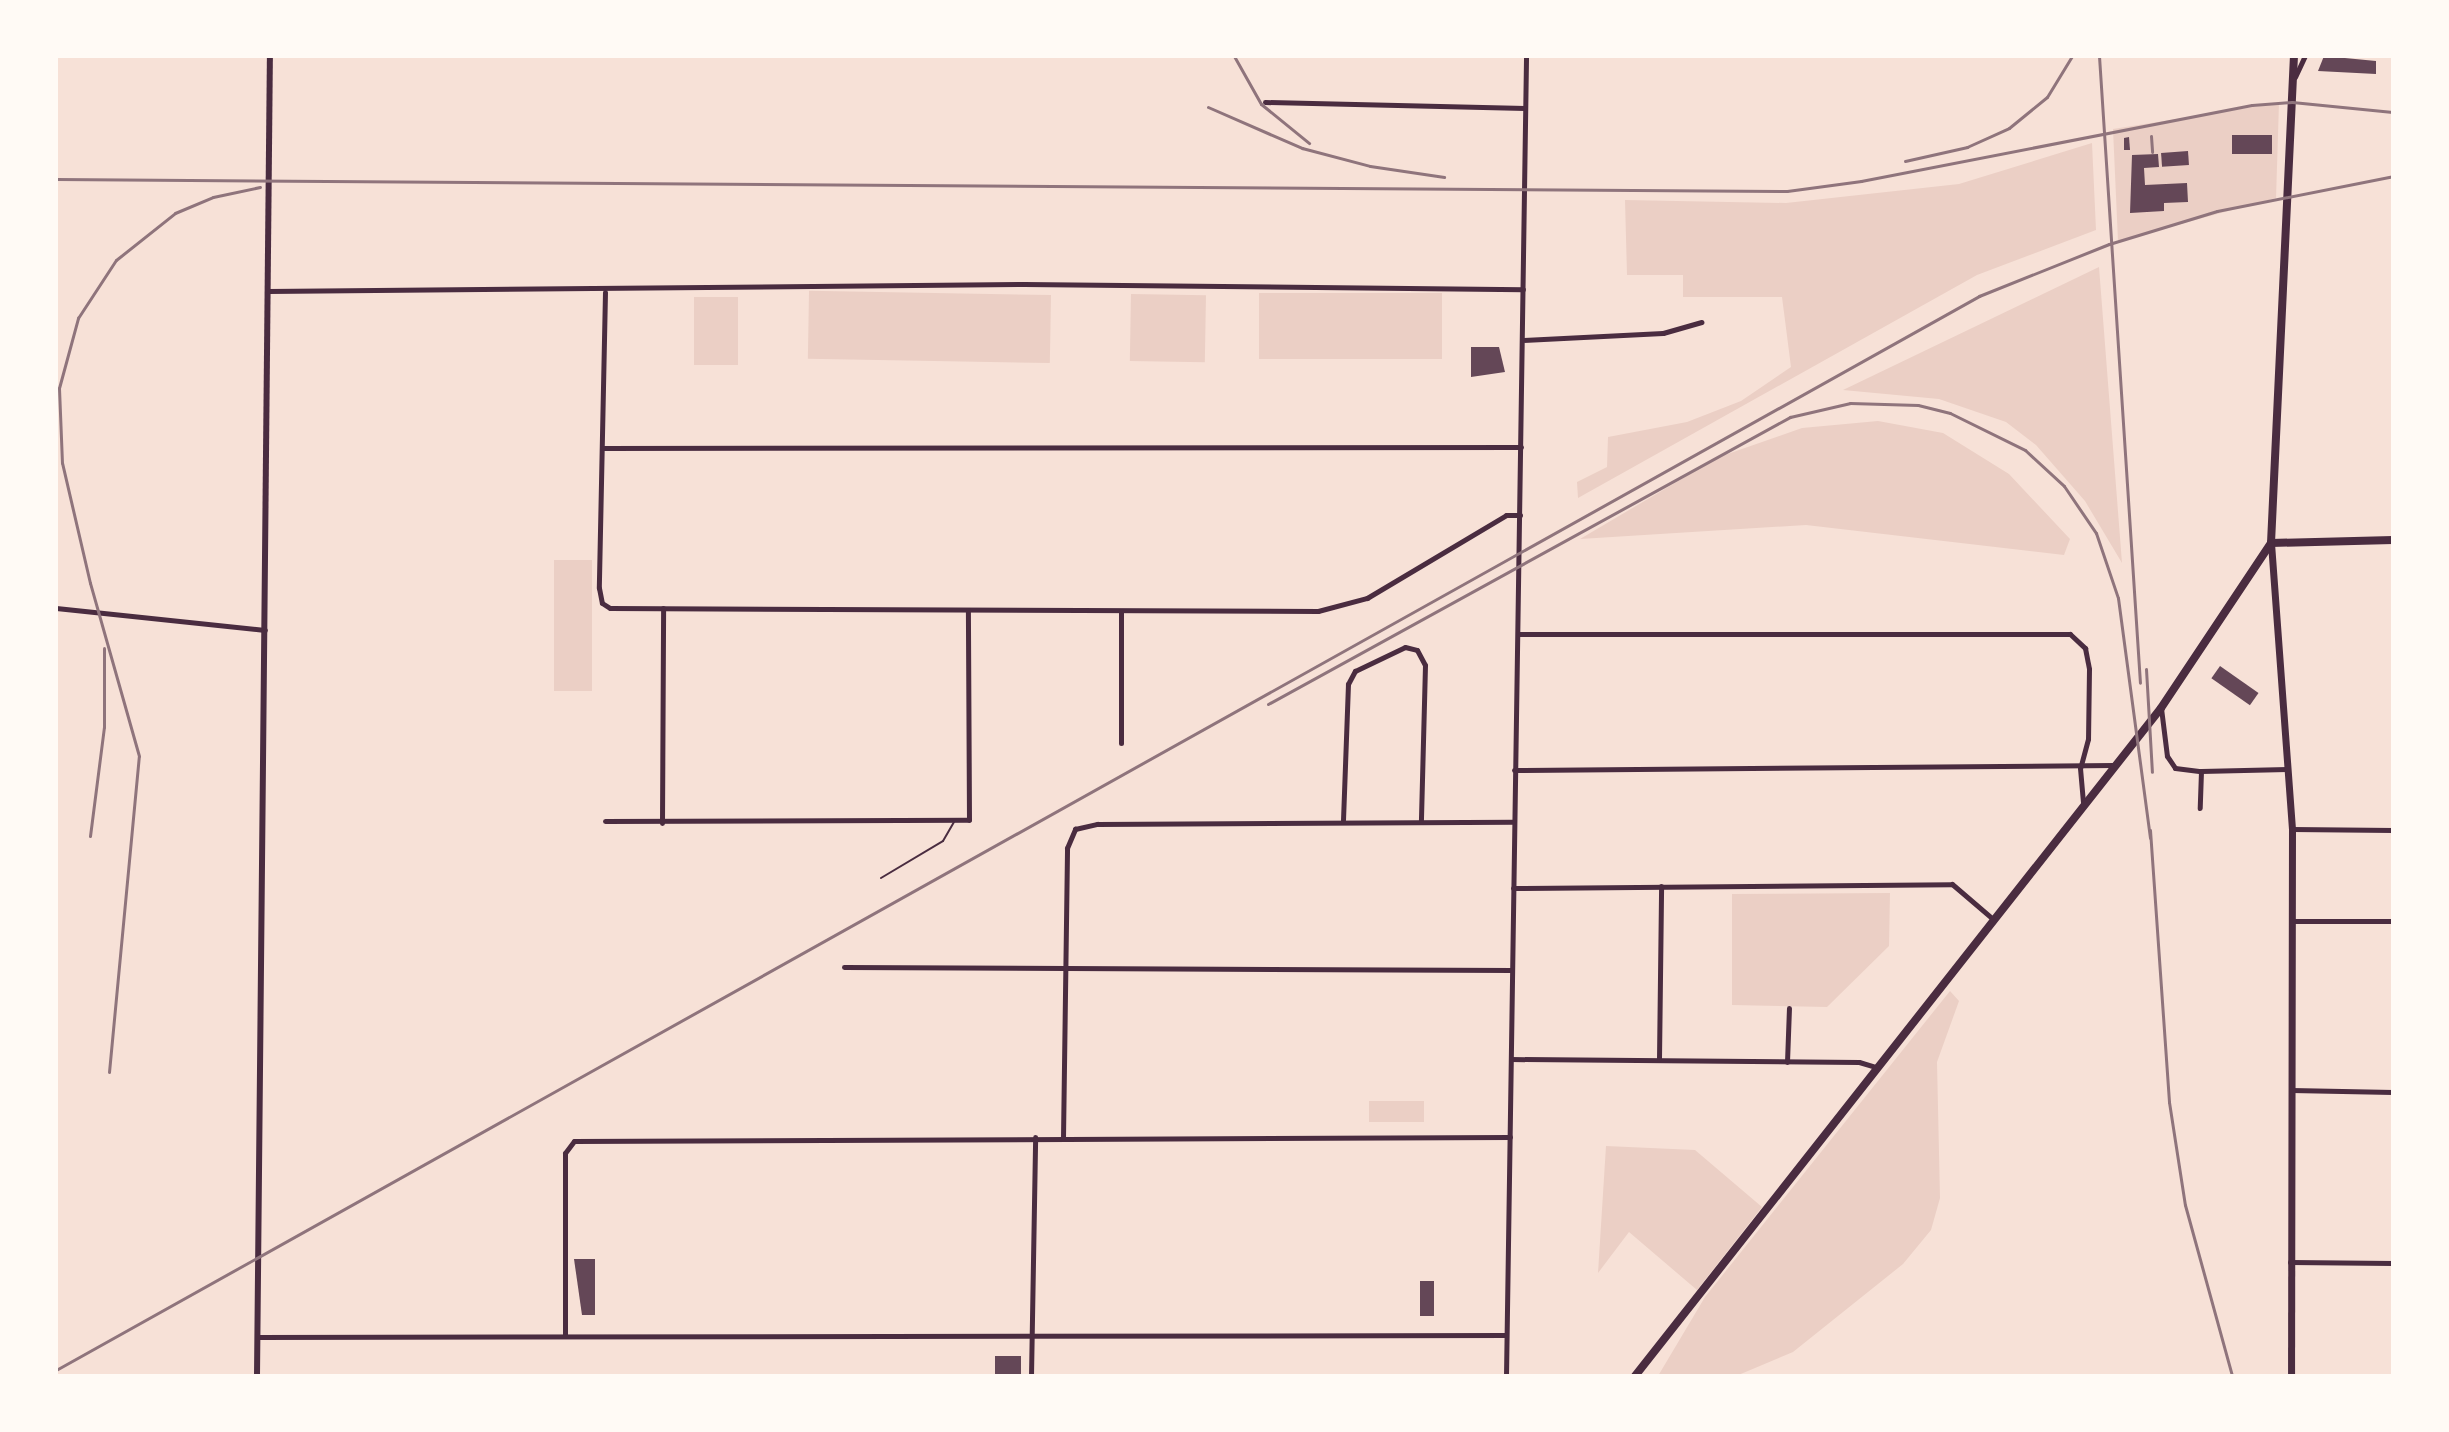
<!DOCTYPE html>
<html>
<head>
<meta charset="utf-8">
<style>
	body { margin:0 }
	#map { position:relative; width:2449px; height:1432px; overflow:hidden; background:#f7e1d7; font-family:Overpass,sans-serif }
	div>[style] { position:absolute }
	.green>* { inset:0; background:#ebcfc5; transform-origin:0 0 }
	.building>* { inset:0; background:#644757; transform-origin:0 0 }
	.service>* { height:2px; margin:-1px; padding:0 1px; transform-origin:1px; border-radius:1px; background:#4a2c40 }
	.minor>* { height:5px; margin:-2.5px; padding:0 2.5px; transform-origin:2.5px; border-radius:2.5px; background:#4a2c40 }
	.tertiary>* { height:6px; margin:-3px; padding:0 3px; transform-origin:3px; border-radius:3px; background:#4a2c40 }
	.secondary>* { height:7px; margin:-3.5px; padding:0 3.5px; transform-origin:3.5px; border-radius:3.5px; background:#4a2c40 }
	.primary>* { height:8px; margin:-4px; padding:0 4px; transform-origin:4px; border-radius:4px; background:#4a2c40 }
	.rail>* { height:3px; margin:-1.5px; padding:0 1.5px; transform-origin:1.5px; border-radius:1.5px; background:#8f747c }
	span { translate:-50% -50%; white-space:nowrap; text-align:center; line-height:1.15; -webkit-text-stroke:8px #fffaf5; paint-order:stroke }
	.frame { position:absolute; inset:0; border:58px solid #fffaf5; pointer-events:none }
</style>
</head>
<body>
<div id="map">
	<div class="green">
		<div style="clip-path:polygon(2279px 103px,2276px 198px,2118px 241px,2113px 129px)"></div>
		<div style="clip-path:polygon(2092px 143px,2096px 230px,1977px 275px,1578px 498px,1577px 482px,1607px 467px,1608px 437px,1687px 422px,1741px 401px,1791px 367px,1782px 297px,1683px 297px,1683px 275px,1627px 275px,1625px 200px,1786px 203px,1959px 184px)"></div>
		<div style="clip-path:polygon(2099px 267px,2122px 563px,2085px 501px,2036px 445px,2006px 422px,1939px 399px,1843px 390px)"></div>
		<div style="left:1442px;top:293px;width:66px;height:183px;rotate:90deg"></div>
		<div style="left:1131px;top:294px;width:75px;height:67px;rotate:1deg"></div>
		<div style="left:1051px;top:295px;width:68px;height:242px;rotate:91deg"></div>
		<div style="left:694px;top:297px;width:44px;height:68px"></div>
		<div style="clip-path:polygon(1878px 421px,1943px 433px,2009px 474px,2070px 539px,2064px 555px,1806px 525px,1580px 539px,1719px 457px,1802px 428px)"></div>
		<div style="left:554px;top:560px;width:38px;height:131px"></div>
		<div style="clip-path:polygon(1890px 893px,1889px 946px,1827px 1007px,1732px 1005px,1732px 894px)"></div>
		<div style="clip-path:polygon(1950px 991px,1959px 1001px,1937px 1062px,1940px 1198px,1931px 1230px,1903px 1264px,1793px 1352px,1736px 1376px,1658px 1376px,1705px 1297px)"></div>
		<div style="left:1369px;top:1101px;width:55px;height:21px"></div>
		<div style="clip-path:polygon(1606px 1146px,1695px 1150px,1762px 1207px,1697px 1290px,1629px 1232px,1598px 1273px)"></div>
	</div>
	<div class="building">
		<div style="clip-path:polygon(2324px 56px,2376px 61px,2376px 74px,2318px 71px)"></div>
		<div style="left:2232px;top:135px;width:40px;height:19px"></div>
		<div style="clip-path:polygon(2129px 137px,2130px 150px,2124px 150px,2124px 138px)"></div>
		<div style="left:2188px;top:151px;width:14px;height:27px;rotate:86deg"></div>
		<div style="clip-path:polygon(2158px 154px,2159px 167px,2144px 168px,2145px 185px,2187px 183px,2188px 202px,2164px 203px,2164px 211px,2130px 213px,2132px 155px)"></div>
		<div style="clip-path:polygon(1471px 347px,1499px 347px,1505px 372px,1471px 377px)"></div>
		<div style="left:2220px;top:666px;width:47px;height:15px;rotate:35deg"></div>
		<div style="clip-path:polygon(574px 1259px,595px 1259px,595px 1315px,582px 1315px)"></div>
		<div style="left:1420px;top:1281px;width:14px;height:35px"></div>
		<div style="left:995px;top:1356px;width:26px;height:20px"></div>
	</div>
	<div class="service">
		<div style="left:881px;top:878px;width:72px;rotate:-30.8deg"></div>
		<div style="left:943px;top:841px;width:22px;rotate:-60deg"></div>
	</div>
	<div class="minor">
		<div style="left:2295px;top:77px;width:23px;rotate:-65deg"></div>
		<div style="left:1265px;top:102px;width:260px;rotate:1.3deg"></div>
		<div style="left:268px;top:291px;width:756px;rotate:-0.53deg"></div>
		<div style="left:1024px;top:284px;width:499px;rotate:0.6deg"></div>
		<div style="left:605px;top:292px;width:296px;rotate:91.2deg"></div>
		<div style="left:599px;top:588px;width:15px;rotate:79deg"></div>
		<div style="left:602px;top:603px;width:9px;rotate:32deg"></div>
		<div style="left:610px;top:608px;width:708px;rotate:0.24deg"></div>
		<div style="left:1318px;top:611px;width:51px;rotate:-14.9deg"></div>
		<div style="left:1367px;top:598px;width:162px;rotate:-30.8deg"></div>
		<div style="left:1506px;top:515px;width:14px"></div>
		<div style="left:1522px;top:340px;width:141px;rotate:-2.8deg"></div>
		<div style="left:1663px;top:333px;width:40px;rotate:-16deg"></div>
		<div style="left:603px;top:448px;width:918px;rotate:-0.06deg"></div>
		<div style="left:56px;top:608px;width:210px;rotate:6deg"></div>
		<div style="left:1519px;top:634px;width:551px"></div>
		<div style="left:2070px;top:634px;width:21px;rotate:43deg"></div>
		<div style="left:2085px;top:648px;width:21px;rotate:79deg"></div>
		<div style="left:2089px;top:669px;width:70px;rotate:90.8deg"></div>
		<div style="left:2088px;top:739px;width:30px;rotate:105deg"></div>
		<div style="left:2080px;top:768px;width:35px;rotate:85deg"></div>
		<div style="left:2161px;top:708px;width:48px;rotate:82.9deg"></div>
		<div style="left:2167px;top:756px;width:14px;rotate:56deg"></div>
		<div style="left:2175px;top:768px;width:26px;rotate:7deg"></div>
		<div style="left:2201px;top:771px;width:37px;rotate:92deg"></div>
		<div style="left:1121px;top:743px;width:132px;rotate:-90deg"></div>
		<div style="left:1514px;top:770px;width:600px;rotate:-0.48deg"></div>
		<div style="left:2201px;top:771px;width:86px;rotate:-1.3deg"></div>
		<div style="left:1343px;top:820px;width:136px;rotate:-87.9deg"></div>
		<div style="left:1348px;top:684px;width:15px;rotate:-62deg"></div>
		<div style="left:1355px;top:671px;width:55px;rotate:-25.6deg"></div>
		<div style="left:1405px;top:647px;width:12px;rotate:14deg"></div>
		<div style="left:1417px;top:650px;width:17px;rotate:62deg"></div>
		<div style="left:1425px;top:665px;width:156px;rotate:91.5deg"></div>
		<div style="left:605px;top:821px;width:364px;rotate:-0.2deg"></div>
		<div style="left:969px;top:820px;width:210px;rotate:-90.3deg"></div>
		<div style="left:662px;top:823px;width:215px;rotate:-89.7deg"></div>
		<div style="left:2292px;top:829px;width:101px;rotate:0.6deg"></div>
		<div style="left:1513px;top:888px;width:439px;rotate:-0.5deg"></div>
		<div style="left:1952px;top:884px;width:54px;rotate:40.5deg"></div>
		<div style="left:2292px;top:921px;width:101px"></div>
		<div style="left:844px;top:967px;width:668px;rotate:0.26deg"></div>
		<div style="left:1511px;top:1059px;width:348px;rotate:0.5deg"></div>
		<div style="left:1859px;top:1062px;width:17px;rotate:17deg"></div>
		<div style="left:1659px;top:1059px;width:173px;rotate:-89.3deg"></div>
		<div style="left:1787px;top:1062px;width:54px;rotate:-87.9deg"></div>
		<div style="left:2291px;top:1090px;width:102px;rotate:1.1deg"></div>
		<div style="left:1063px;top:1138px;width:290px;rotate:-89.2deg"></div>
		<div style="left:1067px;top:848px;width:21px;rotate:-67deg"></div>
		<div style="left:1075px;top:829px;width:23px;rotate:-13deg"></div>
		<div style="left:1097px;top:824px;width:417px;rotate:-0.3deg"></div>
		<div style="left:2290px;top:1262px;width:103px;rotate:0.6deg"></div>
		<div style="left:565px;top:1335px;width:182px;rotate:-90deg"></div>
		<div style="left:565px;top:1153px;width:15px;rotate:-53deg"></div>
		<div style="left:574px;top:1141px;width:936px;rotate:-0.24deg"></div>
		<div style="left:258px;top:1337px;width:1248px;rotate:-0.09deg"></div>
		<div style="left:1031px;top:1376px;width:239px;rotate:-89deg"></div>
		<div style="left:1506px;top:1376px;width:1320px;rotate:-89.13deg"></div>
	</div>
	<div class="tertiary">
		<div style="left:257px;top:1376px;width:1320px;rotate:-89.44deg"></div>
	</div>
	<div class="secondary">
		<div style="left:2271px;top:543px;width:287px;rotate:85.8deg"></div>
		<div style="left:2292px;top:829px;width:547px;rotate:90.1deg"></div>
	</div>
	<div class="primary">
		<div style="left:2271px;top:543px;width:488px;rotate:-87.3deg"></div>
		<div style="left:2271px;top:543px;width:122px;rotate:-1.4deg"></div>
		<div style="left:1635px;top:1376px;width:850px;rotate:-51.78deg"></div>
		<div style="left:2161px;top:708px;width:198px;rotate:-56.3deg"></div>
	</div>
	<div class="rail">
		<div style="left:1234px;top:56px;width:55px;rotate:60.6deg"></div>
		<div style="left:1261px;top:104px;width:62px;rotate:39.1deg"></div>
		<div style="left:2099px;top:56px;width:628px;rotate:86.26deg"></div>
		<div style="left:1208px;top:107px;width:103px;rotate:23.6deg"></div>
		<div style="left:1302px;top:148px;width:70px;rotate:14.8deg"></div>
		<div style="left:1370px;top:166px;width:75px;rotate:8.5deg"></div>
		<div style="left:2151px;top:136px;width:16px;rotate:86deg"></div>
		<div style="left:1905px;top:161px;width:64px;rotate:-12.7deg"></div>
		<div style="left:1967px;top:147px;width:46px;rotate:-24.3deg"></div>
		<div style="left:2009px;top:128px;width:49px;rotate:-39.2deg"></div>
		<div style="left:2047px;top:97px;width:48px;rotate:-58.6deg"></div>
		<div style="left:56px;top:179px;width:1731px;rotate:0.4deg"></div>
		<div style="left:1787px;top:191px;width:75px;rotate:-7.7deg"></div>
		<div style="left:1861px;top:181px;width:398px;rotate:-11deg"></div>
		<div style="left:2252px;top:105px;width:40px;rotate:-4.3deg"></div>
		<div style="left:2292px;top:102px;width:101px;rotate:5.7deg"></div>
		<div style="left:2146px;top:669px;width:103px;rotate:86.7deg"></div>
		<div style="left:1268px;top:704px;width:596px;rotate:-28.8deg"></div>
		<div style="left:1790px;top:417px;width:62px;rotate:-13.1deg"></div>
		<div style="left:1850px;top:403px;width:68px;rotate:1.7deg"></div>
		<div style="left:1918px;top:405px;width:33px;rotate:14deg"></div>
		<div style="left:1950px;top:413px;width:84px;rotate:26.3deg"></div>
		<div style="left:2025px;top:450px;width:53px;rotate:42.7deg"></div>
		<div style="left:2064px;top:486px;width:57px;rotate:55.8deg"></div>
		<div style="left:2096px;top:533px;width:69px;rotate:71.3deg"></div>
		<div style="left:2118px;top:598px;width:242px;rotate:82.4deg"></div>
		<div style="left:2150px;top:830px;width:273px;rotate:86deg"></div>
		<div style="left:2169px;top:1102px;width:104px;rotate:81.2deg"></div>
		<div style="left:2185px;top:1205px;width:177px;rotate:74.6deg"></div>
		<div style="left:90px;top:836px;width:110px;rotate:-82.7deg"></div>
		<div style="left:104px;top:727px;width:79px;rotate:-90deg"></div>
		<div style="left:109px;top:1072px;width:317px;rotate:-84.6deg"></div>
		<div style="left:139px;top:756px;width:180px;rotate:-105.8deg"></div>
		<div style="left:90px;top:583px;width:123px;rotate:-103.1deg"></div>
		<div style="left:62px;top:463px;width:75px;rotate:-92.3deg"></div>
		<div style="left:59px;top:388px;width:73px;rotate:-74.8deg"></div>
		<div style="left:78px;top:318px;width:69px;rotate:-56.8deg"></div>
		<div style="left:116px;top:260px;width:75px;rotate:-38.5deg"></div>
		<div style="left:175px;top:213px;width:41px;rotate:-22.8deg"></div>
		<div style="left:213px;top:197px;width:48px;rotate:-12deg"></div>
		<div style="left:56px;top:1370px;width:2203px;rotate:-29.18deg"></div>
		<div style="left:1979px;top:296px;width:140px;rotate:-21.8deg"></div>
		<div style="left:2109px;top:244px;width:113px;rotate:-17deg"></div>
		<div style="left:2217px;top:211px;width:179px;rotate:-11.2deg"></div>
	</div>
	<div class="frame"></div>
</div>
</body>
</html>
